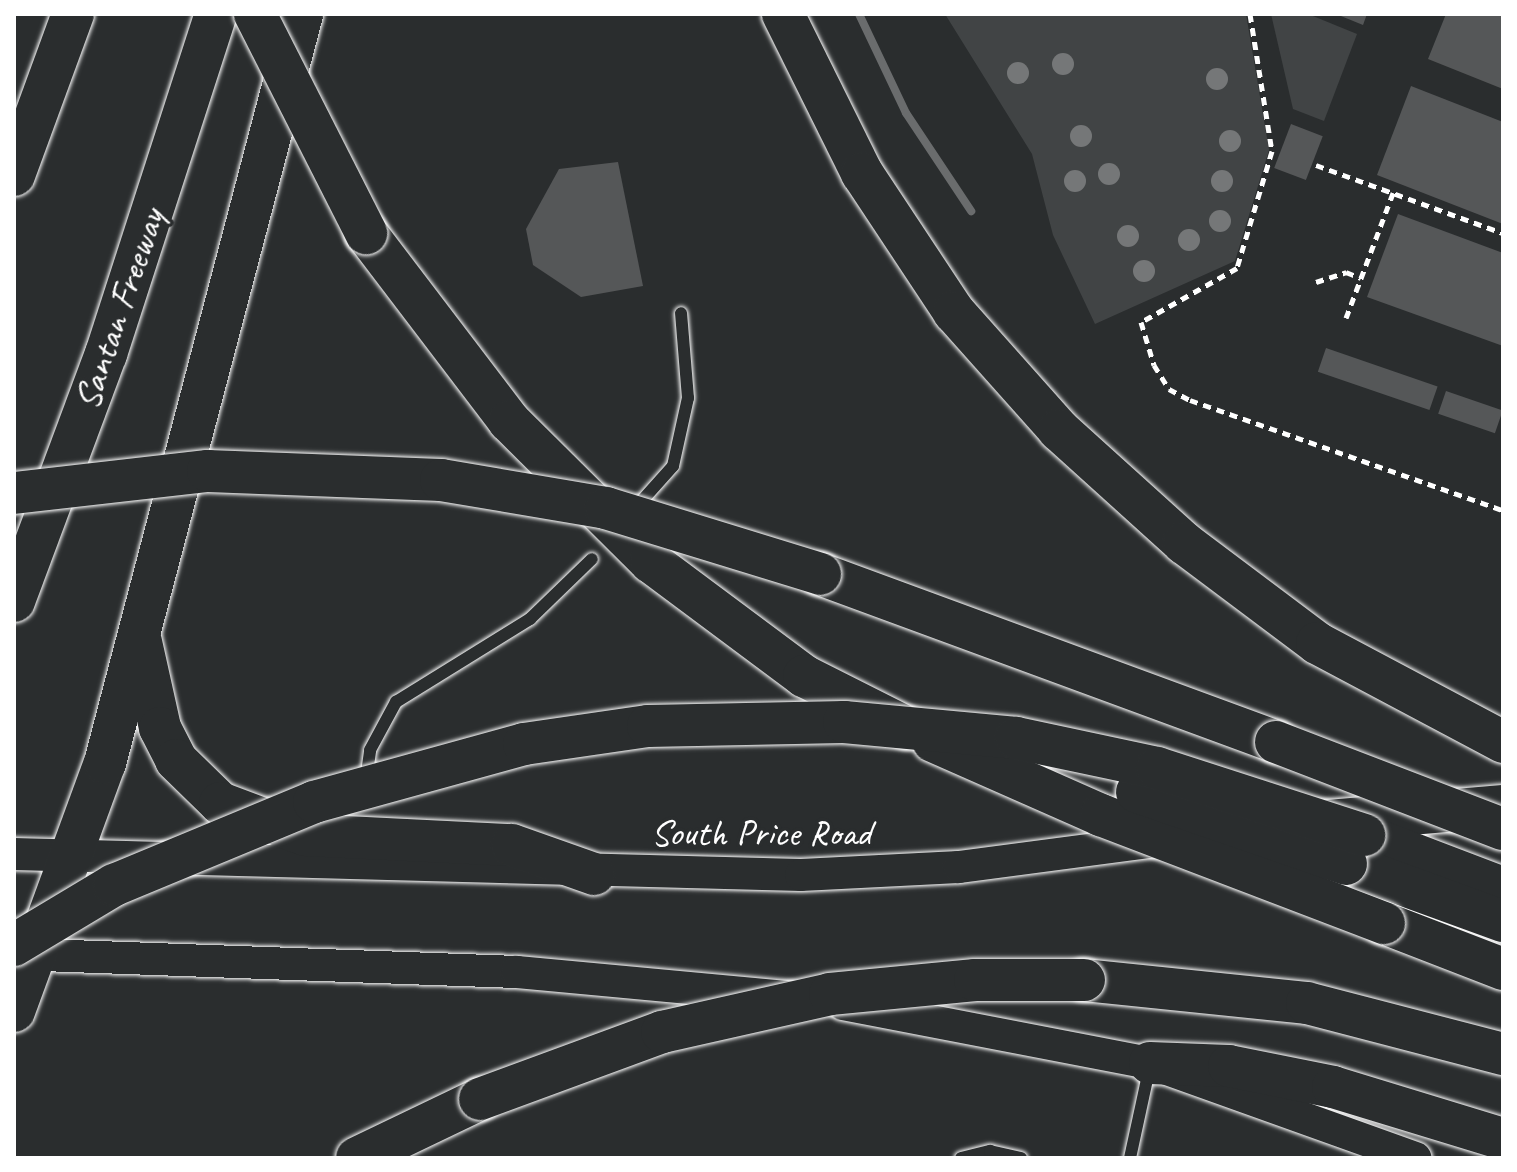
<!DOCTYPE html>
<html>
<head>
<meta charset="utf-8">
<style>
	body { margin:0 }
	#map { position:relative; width:1517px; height:1172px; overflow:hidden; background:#2a2d2e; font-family:Caveat,sans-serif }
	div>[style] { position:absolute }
	.green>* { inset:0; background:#414445 }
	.stream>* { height:8px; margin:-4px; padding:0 4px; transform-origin:4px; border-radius:4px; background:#6a6c6d }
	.building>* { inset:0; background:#555758; transform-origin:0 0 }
	.path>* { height:5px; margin-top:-2.5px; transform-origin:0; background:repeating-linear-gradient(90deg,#fff 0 8px,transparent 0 14px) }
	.roads { filter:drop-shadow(0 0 2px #fff) drop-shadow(0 0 2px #fff) }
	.service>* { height:12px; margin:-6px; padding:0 6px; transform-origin:6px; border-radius:6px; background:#2a2d2e }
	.secondary>* { height:32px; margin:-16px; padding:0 16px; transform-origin:16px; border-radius:16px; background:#2a2d2e }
	.motorway>* { height:42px; margin:-21px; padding:0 21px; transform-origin:21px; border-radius:21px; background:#2a2d2e }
	.bridges { filter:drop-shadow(0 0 2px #fff) drop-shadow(0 0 2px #fff) }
	.motorway-bridge>* { height:42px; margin:-21px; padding:0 21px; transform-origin:21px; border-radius:21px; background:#2a2d2e }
	.trees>* { width:22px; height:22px; margin:-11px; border-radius:50%; background:#757778 }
	span { translate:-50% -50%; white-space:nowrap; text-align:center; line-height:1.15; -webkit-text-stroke:7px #2a2d2e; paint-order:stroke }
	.street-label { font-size:38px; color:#fff }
	.frame { position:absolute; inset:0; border:16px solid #fff; pointer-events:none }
</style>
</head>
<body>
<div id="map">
	<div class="green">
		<div style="clip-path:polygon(945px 14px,1246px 14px,1269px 150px,1235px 261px,1095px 324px,1053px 235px,1032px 154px)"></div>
		<div style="clip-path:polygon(1271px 14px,1308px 14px,1357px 34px,1324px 121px,1293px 109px)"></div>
	</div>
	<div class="stream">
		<div style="left:859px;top:14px;width:110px;rotate:64.6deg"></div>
		<div style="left:906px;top:113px;width:118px;rotate:56.4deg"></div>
	</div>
	<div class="building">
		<div style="clip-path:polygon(1336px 14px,1367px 14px,1363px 25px)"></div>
		<div style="clip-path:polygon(1446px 14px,1503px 14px,1503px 89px,1428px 59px)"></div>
		<div style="clip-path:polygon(1411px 86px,1503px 122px,1503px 224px,1377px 175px)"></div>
		<div style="left:1291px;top:124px;width:34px;height:47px;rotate:21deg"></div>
		<div style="clip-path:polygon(618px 162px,643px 286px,581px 297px,533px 265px,526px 229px,559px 169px)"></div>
		<div style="clip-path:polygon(1398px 214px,1503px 253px,1503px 346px,1367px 297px)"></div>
		<div style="left:1326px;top:348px;width:118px;height:25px;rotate:19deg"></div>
		<div style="left:1446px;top:391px;width:60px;height:24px;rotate:19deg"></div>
	</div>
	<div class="path">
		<div style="left:1250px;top:14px;width:139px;rotate:80.9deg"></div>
		<div style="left:1272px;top:151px;width:122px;rotate:106.7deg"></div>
		<div style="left:1237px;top:268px;width:110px;rotate:150.6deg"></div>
		<div style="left:1141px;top:322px;width:45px;rotate:73.2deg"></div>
		<div style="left:1154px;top:365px;width:28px;rotate:58deg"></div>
		<div style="left:1169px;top:389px;width:24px;rotate:28deg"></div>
		<div style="left:1190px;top:400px;width:332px;rotate:19.4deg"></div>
		<div style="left:1316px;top:165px;width:199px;rotate:20deg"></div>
		<div style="left:1316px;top:282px;width:32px;rotate:-18deg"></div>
		<div style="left:1346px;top:272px;width:16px;rotate:22deg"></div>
		<div style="left:1346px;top:318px;width:134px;rotate:-69.4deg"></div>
	</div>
	<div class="roads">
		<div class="service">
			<div style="left:639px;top:504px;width:51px;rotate:-48.2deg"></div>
			<div style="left:673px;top:466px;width:70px;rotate:-77.6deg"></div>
			<div style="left:688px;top:398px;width:85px;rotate:-94.7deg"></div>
			<div style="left:366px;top:780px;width:30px;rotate:-82deg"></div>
			<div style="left:370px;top:750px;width:55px;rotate:-61.6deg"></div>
			<div style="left:396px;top:702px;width:158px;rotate:-31.8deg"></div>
			<div style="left:530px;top:619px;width:86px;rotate:-44.1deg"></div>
			<div style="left:961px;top:1158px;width:30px;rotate:-14deg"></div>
			<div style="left:990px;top:1151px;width:32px;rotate:13deg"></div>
			<div style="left:1130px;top:1158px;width:90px;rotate:-77.8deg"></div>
		</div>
		<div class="secondary">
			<div style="left:14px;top:854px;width:787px;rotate:1.53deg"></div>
			<div style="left:801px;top:875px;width:158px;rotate:-2.9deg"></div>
			<div style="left:959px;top:867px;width:207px;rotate:-7.5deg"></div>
			<div style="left:14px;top:954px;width:503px;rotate:2.05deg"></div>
			<div style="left:517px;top:972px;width:273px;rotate:5.3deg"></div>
			<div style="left:843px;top:1004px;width:313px;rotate:10.9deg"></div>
			<div style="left:1150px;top:1063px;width:282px;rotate:19.7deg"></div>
		</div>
		<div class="motorway">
			<div style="left:783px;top:14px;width:178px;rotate:63.6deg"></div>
			<div style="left:862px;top:173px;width:167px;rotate:56.5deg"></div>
			<div style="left:954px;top:312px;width:158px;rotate:48.3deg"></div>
			<div style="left:1059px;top:430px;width:169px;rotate:42.1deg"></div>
			<div style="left:1184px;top:543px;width:166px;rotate:36.9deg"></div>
			<div style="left:1317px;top:643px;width:211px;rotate:28deg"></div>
			<div style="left:14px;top:175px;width:171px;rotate:-69.9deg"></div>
			<div style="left:366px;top:233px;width:236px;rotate:52.7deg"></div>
			<div style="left:509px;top:421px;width:200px;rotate:44.8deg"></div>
			<div style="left:651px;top:562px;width:191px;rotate:36.7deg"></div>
			<div style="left:804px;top:676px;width:115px;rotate:26.8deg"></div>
			<div style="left:820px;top:574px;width:486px;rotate:20.2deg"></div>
			<div style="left:14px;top:601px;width:264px;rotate:-69.6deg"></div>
			<div style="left:106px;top:354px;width:357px;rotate:-72.1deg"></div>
			<div style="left:141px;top:642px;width:88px;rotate:77.5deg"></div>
			<div style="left:160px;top:728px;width:36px;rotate:63deg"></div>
			<div style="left:176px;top:760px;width:62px;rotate:44.3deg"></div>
			<div style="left:220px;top:803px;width:91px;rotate:20.6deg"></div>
			<div style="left:305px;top:835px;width:207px;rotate:2.8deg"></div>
			<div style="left:512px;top:845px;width:87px;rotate:19.5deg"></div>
			<div style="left:1317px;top:822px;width:187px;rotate:-4.9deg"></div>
			<div style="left:1364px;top:835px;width:149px;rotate:20.9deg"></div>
			<div style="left:1346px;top:864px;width:167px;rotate:20deg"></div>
			<div style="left:1384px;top:923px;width:128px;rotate:21.1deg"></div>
			<div style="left:1084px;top:980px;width:224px;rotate:5.9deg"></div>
			<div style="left:1307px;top:1003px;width:203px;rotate:14.6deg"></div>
			<div style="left:14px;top:1011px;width:264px;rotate:-69.9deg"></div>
			<div style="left:105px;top:763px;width:774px;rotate:-75.26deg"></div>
			<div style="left:1150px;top:1063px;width:79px;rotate:2.2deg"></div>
			<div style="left:1229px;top:1066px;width:106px;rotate:11.4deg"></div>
			<div style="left:1333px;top:1087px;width:178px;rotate:17deg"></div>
			<div style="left:357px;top:1158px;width:136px;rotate:-25.6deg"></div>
		</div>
	</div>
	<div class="bridges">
		<div class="motorway-bridge">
			<div style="left:255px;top:14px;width:246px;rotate:63.1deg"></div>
			<div style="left:14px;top:493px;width:195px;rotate:-6.5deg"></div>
			<div style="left:208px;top:471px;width:233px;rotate:2.2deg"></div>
			<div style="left:441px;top:480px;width:167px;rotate:9.6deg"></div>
			<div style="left:606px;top:508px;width:224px;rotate:17.1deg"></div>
			<div style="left:933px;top:741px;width:184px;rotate:23.8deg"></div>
			<div style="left:1101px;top:815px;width:303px;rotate:20.9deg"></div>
			<div style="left:1276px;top:742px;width:243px;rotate:21deg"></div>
			<div style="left:1137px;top:792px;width:221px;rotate:19deg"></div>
			<div style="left:14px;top:945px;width:117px;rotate:-31deg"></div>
			<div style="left:114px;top:885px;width:217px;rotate:-22.5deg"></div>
			<div style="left:314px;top:802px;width:218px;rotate:-15.4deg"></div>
			<div style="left:524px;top:744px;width:125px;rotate:-8.3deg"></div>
			<div style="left:648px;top:726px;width:196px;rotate:-1.2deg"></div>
			<div style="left:844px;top:722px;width:173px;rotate:5.3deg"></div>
			<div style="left:1016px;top:738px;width:144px;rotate:12deg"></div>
			<div style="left:1157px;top:768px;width:218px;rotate:17.9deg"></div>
			<div style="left:480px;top:1099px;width:194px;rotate:-20.2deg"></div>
			<div style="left:662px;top:1032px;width:172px;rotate:-12.7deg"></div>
			<div style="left:830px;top:994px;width:146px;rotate:-5.5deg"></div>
			<div style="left:975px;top:980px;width:109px"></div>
		</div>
	</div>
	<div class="trees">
		<div style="left:1063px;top:64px"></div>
		<div style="left:1018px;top:73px"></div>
		<div style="left:1217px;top:79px"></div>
		<div style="left:1081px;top:136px"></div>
		<div style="left:1230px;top:141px"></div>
		<div style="left:1109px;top:174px"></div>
		<div style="left:1075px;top:181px"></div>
		<div style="left:1222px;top:181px"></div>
		<div style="left:1220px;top:221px"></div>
		<div style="left:1128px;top:236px"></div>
		<div style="left:1189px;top:240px"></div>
		<div style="left:1144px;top:271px"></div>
	</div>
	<div class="street-label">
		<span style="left:119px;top:309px;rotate:-71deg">Santan Freeway</span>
		<span style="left:761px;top:833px">South Price Road</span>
	</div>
	<div class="frame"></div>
</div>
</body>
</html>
